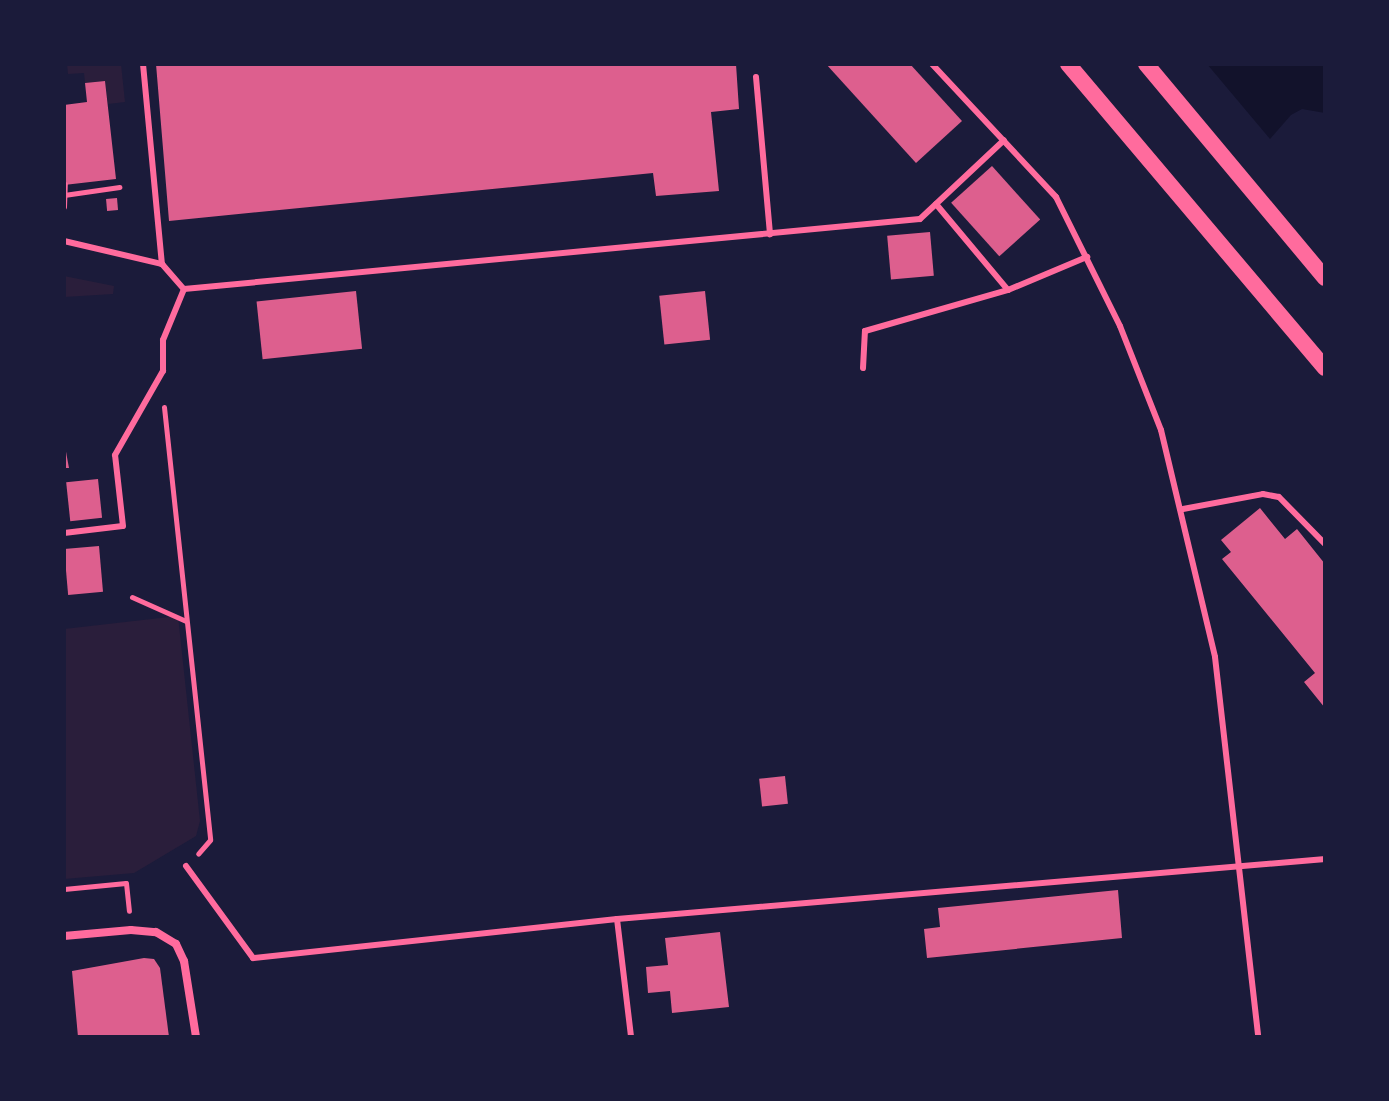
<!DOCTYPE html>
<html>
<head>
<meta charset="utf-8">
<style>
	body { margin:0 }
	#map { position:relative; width:1389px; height:1101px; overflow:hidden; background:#1b1b3a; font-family:Barlow,sans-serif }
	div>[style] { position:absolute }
	.green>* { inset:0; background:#2a1e3b }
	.water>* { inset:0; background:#12122b }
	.building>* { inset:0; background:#dd5f8e; transform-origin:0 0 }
	.path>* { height:5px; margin:-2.5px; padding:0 2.5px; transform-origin:2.5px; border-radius:2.5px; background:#ff6b9d }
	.service>* { height:6px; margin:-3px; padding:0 3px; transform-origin:3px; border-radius:3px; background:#ff6b9d }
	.minor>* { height:8px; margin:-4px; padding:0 4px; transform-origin:4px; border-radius:4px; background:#ff6b9d }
	.secondary>* { height:16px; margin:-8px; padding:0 8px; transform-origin:8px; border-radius:8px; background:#ff6b9d }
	span { translate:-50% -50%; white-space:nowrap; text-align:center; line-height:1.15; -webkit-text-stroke:6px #1b1b3a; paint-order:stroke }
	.frame { position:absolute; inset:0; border:66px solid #1b1b3a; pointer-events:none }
</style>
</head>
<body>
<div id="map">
	<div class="green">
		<div style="clip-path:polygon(67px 64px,121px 64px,125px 102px,108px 104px,105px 81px,85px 83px,84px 73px,68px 74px)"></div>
		<div style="clip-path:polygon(64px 276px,114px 286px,113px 294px,64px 297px)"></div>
		<div style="clip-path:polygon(178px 616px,200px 821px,196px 836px,134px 873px,64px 879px,64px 629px)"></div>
	</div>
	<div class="water">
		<div style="clip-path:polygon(1207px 64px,1325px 64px,1325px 113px,1302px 109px,1291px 115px,1270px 139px)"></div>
	</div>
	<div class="building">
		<div style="clip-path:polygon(156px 64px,736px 64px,739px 109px,711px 112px,719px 191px,656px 196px,653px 173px,169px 221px)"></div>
		<div style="clip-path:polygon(826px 64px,910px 64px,962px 121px,916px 163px)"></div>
		<div style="clip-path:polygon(105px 81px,116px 179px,64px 185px,64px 105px,87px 102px,85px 83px)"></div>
		<div style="left:992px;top:166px;width:72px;height:55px;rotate:48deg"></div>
		<div style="left:117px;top:198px;width:12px;height:11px;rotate:85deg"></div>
		<div style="left:930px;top:232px;width:44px;height:43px;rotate:85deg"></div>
		<div style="left:356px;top:291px;width:58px;height:100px;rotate:84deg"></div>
		<div style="left:705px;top:291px;width:49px;height:46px;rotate:84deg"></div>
		<div style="clip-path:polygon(64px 441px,69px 468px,64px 468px)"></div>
		<div style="left:98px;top:479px;width:39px;height:32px;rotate:84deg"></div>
		<div style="clip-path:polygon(1260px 508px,1285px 539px,1297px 529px,1325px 564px,1325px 708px,1304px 682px,1315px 673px,1222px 559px,1231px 552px,1221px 540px)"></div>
		<div style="left:99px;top:546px;width:46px;height:35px;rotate:85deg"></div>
		<div style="left:785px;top:776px;width:28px;height:26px;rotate:84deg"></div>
		<div style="clip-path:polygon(1118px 890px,1122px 938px,927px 958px,924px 929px,940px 927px,938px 908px)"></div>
		<div style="clip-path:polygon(720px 932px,729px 1007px,672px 1013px,670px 991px,648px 993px,646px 967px,668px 965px,665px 938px)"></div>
		<div style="clip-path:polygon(144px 958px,154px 959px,160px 968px,169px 1037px,78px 1037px,72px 971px)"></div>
	</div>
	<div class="path">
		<div style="left:64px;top:195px;width:56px;rotate:-8.3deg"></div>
		<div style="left:64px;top:207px;width:23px;rotate:-88deg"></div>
		<div style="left:164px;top:407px;width:435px;rotate:83.9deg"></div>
		<div style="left:210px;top:840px;width:18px;rotate:131deg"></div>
		<div style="left:132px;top:597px;width:59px;rotate:24deg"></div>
		<div style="left:64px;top:889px;width:62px;rotate:-5.5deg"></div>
		<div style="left:126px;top:883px;width:28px;rotate:84deg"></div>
	</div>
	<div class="service">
		<div style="left:143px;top:64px;width:201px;rotate:84.6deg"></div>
		<div style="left:932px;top:64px;width:182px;rotate:47deg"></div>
		<div style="left:1056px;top:197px;width:144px;rotate:63.6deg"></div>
		<div style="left:1120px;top:326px;width:112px;rotate:68.5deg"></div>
		<div style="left:1161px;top:430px;width:233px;rotate:76.6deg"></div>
		<div style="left:1215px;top:657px;width:382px;rotate:83.5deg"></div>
		<div style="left:756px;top:77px;width:158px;rotate:84.9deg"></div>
		<div style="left:936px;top:204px;width:112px;rotate:50.1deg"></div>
		<div style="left:1008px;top:290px;width:86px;rotate:-22.7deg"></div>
		<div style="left:64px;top:241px;width:101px;rotate:13.2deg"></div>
		<div style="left:162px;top:264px;width:33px;rotate:49deg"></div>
		<div style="left:863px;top:368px;width:37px;rotate:-87deg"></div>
		<div style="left:865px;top:331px;width:149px;rotate:-16deg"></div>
		<div style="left:1183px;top:509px;width:81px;rotate:-10.6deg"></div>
		<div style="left:1263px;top:494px;width:16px;rotate:11deg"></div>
		<div style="left:1279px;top:497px;width:66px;rotate:45.6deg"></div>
		<div style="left:64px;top:533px;width:59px;rotate:-6.8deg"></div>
		<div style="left:123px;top:526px;width:71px;rotate:-96.4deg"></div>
		<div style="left:115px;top:455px;width:97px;rotate:-60.3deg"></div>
		<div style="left:163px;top:371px;width:31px;rotate:-90deg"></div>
		<div style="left:163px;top:340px;width:55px;rotate:-67.6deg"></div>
		<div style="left:184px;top:289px;width:739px;rotate:-5.43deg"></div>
		<div style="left:920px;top:219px;width:115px;rotate:-43.2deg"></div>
		<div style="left:186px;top:866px;width:114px;rotate:53.9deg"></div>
		<div style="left:253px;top:958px;width:366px;rotate:-6.1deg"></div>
		<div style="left:617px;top:919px;width:711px;rotate:-4.84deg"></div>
		<div style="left:617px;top:919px;width:119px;rotate:83.2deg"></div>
	</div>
	<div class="minor">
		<div style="left:64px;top:936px;width:67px;rotate:-5.1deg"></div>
		<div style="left:131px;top:930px;width:25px;rotate:5deg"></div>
		<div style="left:156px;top:932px;width:23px;rotate:31deg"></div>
		<div style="left:176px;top:944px;width:19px;rotate:65deg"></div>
		<div style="left:184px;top:961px;width:77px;rotate:81deg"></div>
	</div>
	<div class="secondary">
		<div style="left:1068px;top:64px;width:398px;rotate:49.8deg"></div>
		<div style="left:1146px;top:64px;width:279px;rotate:50.1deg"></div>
	</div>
	<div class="frame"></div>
</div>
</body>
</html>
